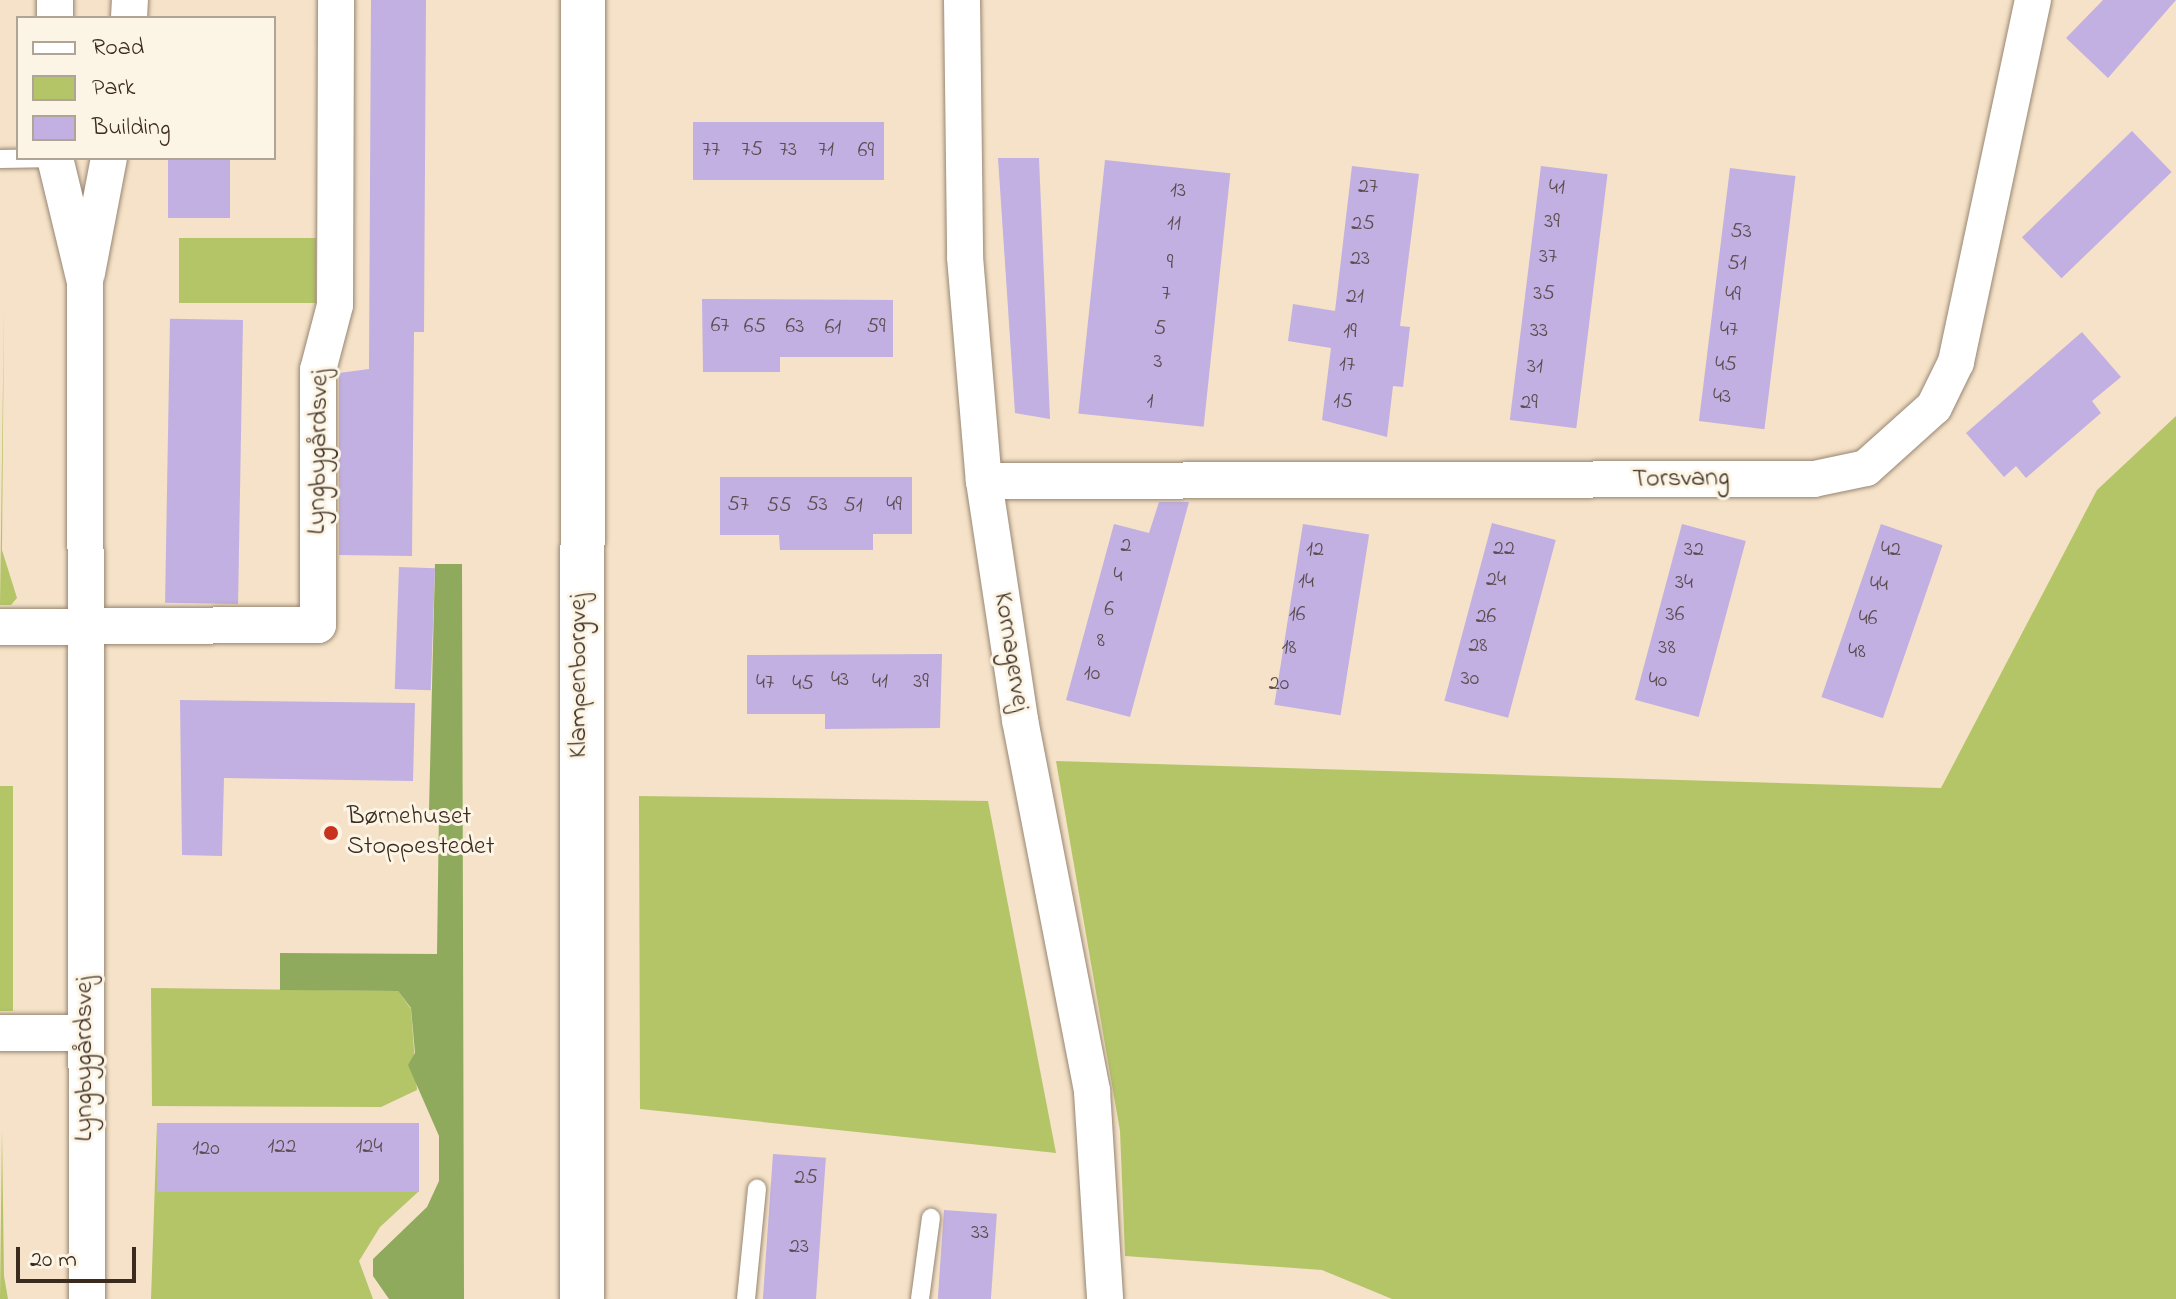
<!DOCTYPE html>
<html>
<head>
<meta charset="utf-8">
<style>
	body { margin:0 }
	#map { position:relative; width:2176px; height:1299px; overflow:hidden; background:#f5e2c8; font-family:"Indie Flower",sans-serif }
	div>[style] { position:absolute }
	.green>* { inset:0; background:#b4c568; transform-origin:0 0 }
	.forest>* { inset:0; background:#8faa5c }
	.building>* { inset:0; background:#c1b0e1; transform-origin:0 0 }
	.roads { filter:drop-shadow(0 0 2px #988673) drop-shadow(0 0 2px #988673) }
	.service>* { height:18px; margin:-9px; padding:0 9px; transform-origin:9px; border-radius:9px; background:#fff }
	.minor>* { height:36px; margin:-18px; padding:0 18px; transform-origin:18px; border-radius:18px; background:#fff }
	.tertiary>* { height:44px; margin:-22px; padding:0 22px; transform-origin:22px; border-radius:22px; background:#fff }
	.dots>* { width:22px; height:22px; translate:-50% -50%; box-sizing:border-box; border:4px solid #fcf5e5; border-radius:50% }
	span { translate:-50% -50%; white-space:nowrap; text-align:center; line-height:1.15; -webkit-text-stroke:6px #fcf5e5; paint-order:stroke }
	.number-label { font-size:22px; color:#5c4c4f }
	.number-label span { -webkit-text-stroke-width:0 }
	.street-label { font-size:26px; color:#3b2a1e }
	.poi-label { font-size:26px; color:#3b2a1e }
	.left { translate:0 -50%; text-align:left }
	.legend { position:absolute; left:16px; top:16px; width:260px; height:144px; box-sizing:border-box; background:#fcf5e5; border:2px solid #afa495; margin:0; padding:10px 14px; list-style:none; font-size:24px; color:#3b2a1e }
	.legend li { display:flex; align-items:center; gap:16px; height:40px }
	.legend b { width:40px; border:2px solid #afa495 }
	.scale { position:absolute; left:16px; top:1247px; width:120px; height:36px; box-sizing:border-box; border:4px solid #3b2a1e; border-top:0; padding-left:10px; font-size:24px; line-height:28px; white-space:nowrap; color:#3b2a1e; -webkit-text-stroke:6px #fcf5e5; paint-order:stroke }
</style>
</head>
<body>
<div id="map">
	<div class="green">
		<div style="left:179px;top:238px;width:137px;height:65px"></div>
		<div style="clip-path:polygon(4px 308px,2px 550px,17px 598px,11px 605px,0 605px)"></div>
		<div style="clip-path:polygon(2176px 416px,2176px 1299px,1392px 1299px,1322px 1270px,1125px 1256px,1120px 1131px,1056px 761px,1941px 788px,2097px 490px)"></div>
		<div style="left:13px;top:786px;width:225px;height:13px;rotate:90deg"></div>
		<div style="clip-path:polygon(639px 796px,988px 801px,1056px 1153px,640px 1109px)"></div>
		<div style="clip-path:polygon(151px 988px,398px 991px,411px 1009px,417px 1090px,381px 1107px,152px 1106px)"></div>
		<div style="clip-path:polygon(157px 1123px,157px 1192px,418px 1192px,380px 1227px,359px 1261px,373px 1299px,151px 1299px)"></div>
		<div style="clip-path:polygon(2px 1129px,4px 1276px,8px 1299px,0 1299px)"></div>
	</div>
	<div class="forest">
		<div style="clip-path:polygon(435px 564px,462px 564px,464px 1299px,389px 1299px,373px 1276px,373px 1259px,427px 1207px,439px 1181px,439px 1136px,408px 1065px,415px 1053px,411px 1008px,398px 991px,280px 990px,280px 953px,437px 954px,439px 810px,429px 810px)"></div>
	</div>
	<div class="building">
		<div style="clip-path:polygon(371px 0,426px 0,424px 332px,414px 332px,412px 556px,339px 555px,339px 373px,369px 369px)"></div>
		<div style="clip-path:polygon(2103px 0,2176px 0,2108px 78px,2066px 38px)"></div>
		<div style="left:693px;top:122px;width:191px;height:58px"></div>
		<div style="left:2132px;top:131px;width:57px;height:153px;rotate:46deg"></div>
		<div style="left:168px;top:158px;width:62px;height:60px"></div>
		<div style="clip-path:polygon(998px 158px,1039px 158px,1050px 419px,1015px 413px)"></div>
		<div style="left:1105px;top:160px;width:126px;height:255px;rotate:6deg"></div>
		<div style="clip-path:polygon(1352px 166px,1419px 174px,1400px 326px,1410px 327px,1403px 387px,1393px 386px,1387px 437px,1322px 420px,1331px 348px,1288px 341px,1293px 304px,1335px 311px)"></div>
		<div style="left:1541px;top:166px;width:67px;height:256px;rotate:7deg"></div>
		<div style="left:1730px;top:168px;width:66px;height:255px;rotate:7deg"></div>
		<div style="clip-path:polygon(702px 299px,893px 300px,893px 357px,780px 357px,780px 372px,703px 372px)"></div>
		<div style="left:243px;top:320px;width:284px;height:73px;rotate:91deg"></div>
		<div style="clip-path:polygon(2082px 332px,2121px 377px,2092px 401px,2101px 413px,2026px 478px,2016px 466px,2004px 477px,1966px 433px)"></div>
		<div style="clip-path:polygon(720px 477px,912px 477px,912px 534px,873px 534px,873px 550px,780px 550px,779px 535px,720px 535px)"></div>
		<div style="clip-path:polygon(1159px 502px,1189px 502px,1130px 717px,1066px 700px,1114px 524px,1149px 533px)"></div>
		<div style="left:1492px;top:523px;width:66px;height:184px;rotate:15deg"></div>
		<div style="left:1303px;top:524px;width:67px;height:183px;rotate:9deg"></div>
		<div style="left:1682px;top:524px;width:66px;height:182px;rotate:15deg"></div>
		<div style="left:1881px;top:524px;width:65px;height:183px;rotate:19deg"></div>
		<div style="left:399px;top:567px;width:36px;height:122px;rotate:2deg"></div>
		<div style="clip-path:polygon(942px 654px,940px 728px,825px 729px,825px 714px,747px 714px,747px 655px)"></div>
		<div style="clip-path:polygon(180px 700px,415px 703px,413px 781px,224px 778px,222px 856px,182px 855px)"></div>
		<div style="left:157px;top:1123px;width:262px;height:69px"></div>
		<div style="left:773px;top:1154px;width:53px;height:146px;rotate:4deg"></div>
		<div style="left:944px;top:1210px;width:53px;height:89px;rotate:4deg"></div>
	</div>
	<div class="roads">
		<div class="service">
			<div style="left:0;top:159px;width:58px;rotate:-1deg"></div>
			<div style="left:746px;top:1299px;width:111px;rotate:-84.3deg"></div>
			<div style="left:920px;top:1299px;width:82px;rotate:-82.3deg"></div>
		</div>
		<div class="minor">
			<div style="left:962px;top:0;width:257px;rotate:89.3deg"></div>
			<div style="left:965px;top:257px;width:225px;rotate:85.2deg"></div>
			<div style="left:984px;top:481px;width:242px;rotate:81.4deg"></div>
			<div style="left:1020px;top:720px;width:378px;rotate:79deg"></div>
			<div style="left:1092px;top:1091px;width:208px;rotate:86.4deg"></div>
			<div style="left:55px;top:18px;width:18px;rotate:-90deg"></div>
			<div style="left:129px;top:18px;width:18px;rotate:-87deg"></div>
			<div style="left:55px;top:158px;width:128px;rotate:76.4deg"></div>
			<div style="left:85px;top:282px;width:1017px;rotate:89.89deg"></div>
			<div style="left:87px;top:273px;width:117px;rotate:-79.2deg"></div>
			<div style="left:984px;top:481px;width:830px;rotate:-0.14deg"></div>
			<div style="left:1814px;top:479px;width:53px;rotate:-11.9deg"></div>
			<div style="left:1866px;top:468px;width:91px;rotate:-41.9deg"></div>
			<div style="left:1934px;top:407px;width:50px;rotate:-63.9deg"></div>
			<div style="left:1956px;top:362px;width:370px;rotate:-78deg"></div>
			<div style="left:0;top:627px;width:318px;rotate:-0.4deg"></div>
			<div style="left:318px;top:625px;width:255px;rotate:-90deg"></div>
			<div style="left:318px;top:370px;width:67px;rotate:-75.3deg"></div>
			<div style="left:335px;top:305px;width:305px;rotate:-89.8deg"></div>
			<div style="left:0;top:1033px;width:85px"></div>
		</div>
		<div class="tertiary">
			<div style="left:582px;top:1299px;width:1299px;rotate:-89.96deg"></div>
		</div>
	</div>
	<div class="dots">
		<div style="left:331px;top:833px;background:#c8321e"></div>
	</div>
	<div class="number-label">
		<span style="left:711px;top:151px">77</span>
		<span style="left:752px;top:151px">75</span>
		<span style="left:788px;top:151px">73</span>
		<span style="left:826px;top:151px">71</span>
		<span style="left:866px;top:152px">69</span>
		<span style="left:1368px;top:188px">27</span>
		<span style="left:1557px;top:189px">41</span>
		<span style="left:1178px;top:192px">13</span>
		<span style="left:1552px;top:223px">39</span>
		<span style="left:1174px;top:225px">11</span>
		<span style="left:1363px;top:225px">25</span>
		<span style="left:1741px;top:233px">53</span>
		<span style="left:1548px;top:258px">37</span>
		<span style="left:1360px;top:260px">23</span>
		<span style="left:1170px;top:264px">9</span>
		<span style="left:1737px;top:265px">51</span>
		<span style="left:1166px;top:295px">7</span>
		<span style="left:1544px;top:295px">35</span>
		<span style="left:1733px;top:296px">49</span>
		<span style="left:1355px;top:298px">21</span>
		<span style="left:720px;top:327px">67</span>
		<span style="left:755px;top:328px">65</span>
		<span style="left:795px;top:328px">63</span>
		<span style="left:876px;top:328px">59</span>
		<span style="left:833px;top:329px">61</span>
		<span style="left:1160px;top:330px">5</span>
		<span style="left:1729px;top:331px">47</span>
		<span style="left:1539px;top:332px">33</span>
		<span style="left:1350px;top:333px">19</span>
		<span style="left:1158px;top:363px">3</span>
		<span style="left:1347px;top:366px">17</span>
		<span style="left:1726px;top:366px">45</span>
		<span style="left:1535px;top:368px">31</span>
		<span style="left:1722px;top:398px">43</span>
		<span style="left:1150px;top:403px">1</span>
		<span style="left:1343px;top:403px">15</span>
		<span style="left:1529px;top:404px">29</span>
		<span style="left:738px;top:506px">57</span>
		<span style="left:817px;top:506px">53</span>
		<span style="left:894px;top:506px">49</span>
		<span style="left:779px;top:507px">55</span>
		<span style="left:853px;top:507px">51</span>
		<span style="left:1126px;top:547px">2</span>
		<span style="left:1504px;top:550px">22</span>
		<span style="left:1315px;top:551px">12</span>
		<span style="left:1694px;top:551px">32</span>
		<span style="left:1891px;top:551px">42</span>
		<span style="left:1118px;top:577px">4</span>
		<span style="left:1496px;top:581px">24</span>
		<span style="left:1306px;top:583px">14</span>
		<span style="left:1684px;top:584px">34</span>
		<span style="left:1879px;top:586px">44</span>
		<span style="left:1109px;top:611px">6</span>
		<span style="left:1297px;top:616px">16</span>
		<span style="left:1675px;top:616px">36</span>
		<span style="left:1486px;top:618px">26</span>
		<span style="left:1868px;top:620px">46</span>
		<span style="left:1101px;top:642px">8</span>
		<span style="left:1478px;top:647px">28</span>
		<span style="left:1289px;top:649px">18</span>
		<span style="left:1667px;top:649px">38</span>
		<span style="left:1857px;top:653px">48</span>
		<span style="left:1092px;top:675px">10</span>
		<span style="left:1470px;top:680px">30</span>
		<span style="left:840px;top:681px">43</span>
		<span style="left:1658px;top:682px">40</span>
		<span style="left:880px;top:683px">41</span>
		<span style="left:921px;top:683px">39</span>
		<span style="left:765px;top:684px">47</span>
		<span style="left:803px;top:685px">45</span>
		<span style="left:1279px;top:685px">20</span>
		<span style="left:282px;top:1148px">122</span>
		<span style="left:369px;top:1148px">124</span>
		<span style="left:206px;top:1150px">120</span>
		<span style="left:806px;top:1179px">25</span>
		<span style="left:980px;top:1234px">33</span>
		<span style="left:799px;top:1248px">23</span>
	</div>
	<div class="street-label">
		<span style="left:320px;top:452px;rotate:-89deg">Lyngbygårdsvej</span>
		<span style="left:1681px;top:480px;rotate:-1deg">Torsvang</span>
		<span style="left:1010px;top:652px;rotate:81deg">Kornagervej</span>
		<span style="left:580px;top:676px;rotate:-90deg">Klampenborgvej</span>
		<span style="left:86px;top:1059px;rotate:-90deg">Lyngbygårdsvej</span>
	</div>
	<div class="poi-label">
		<span class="left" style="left:347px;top:833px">Børnehuset<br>Stoppestedet</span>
	</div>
	<ul class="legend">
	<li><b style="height:10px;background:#fff"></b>Road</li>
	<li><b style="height:22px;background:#b4c568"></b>Park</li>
	<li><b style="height:22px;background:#c1b0e1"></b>Building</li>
	</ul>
	<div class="scale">20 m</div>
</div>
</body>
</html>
